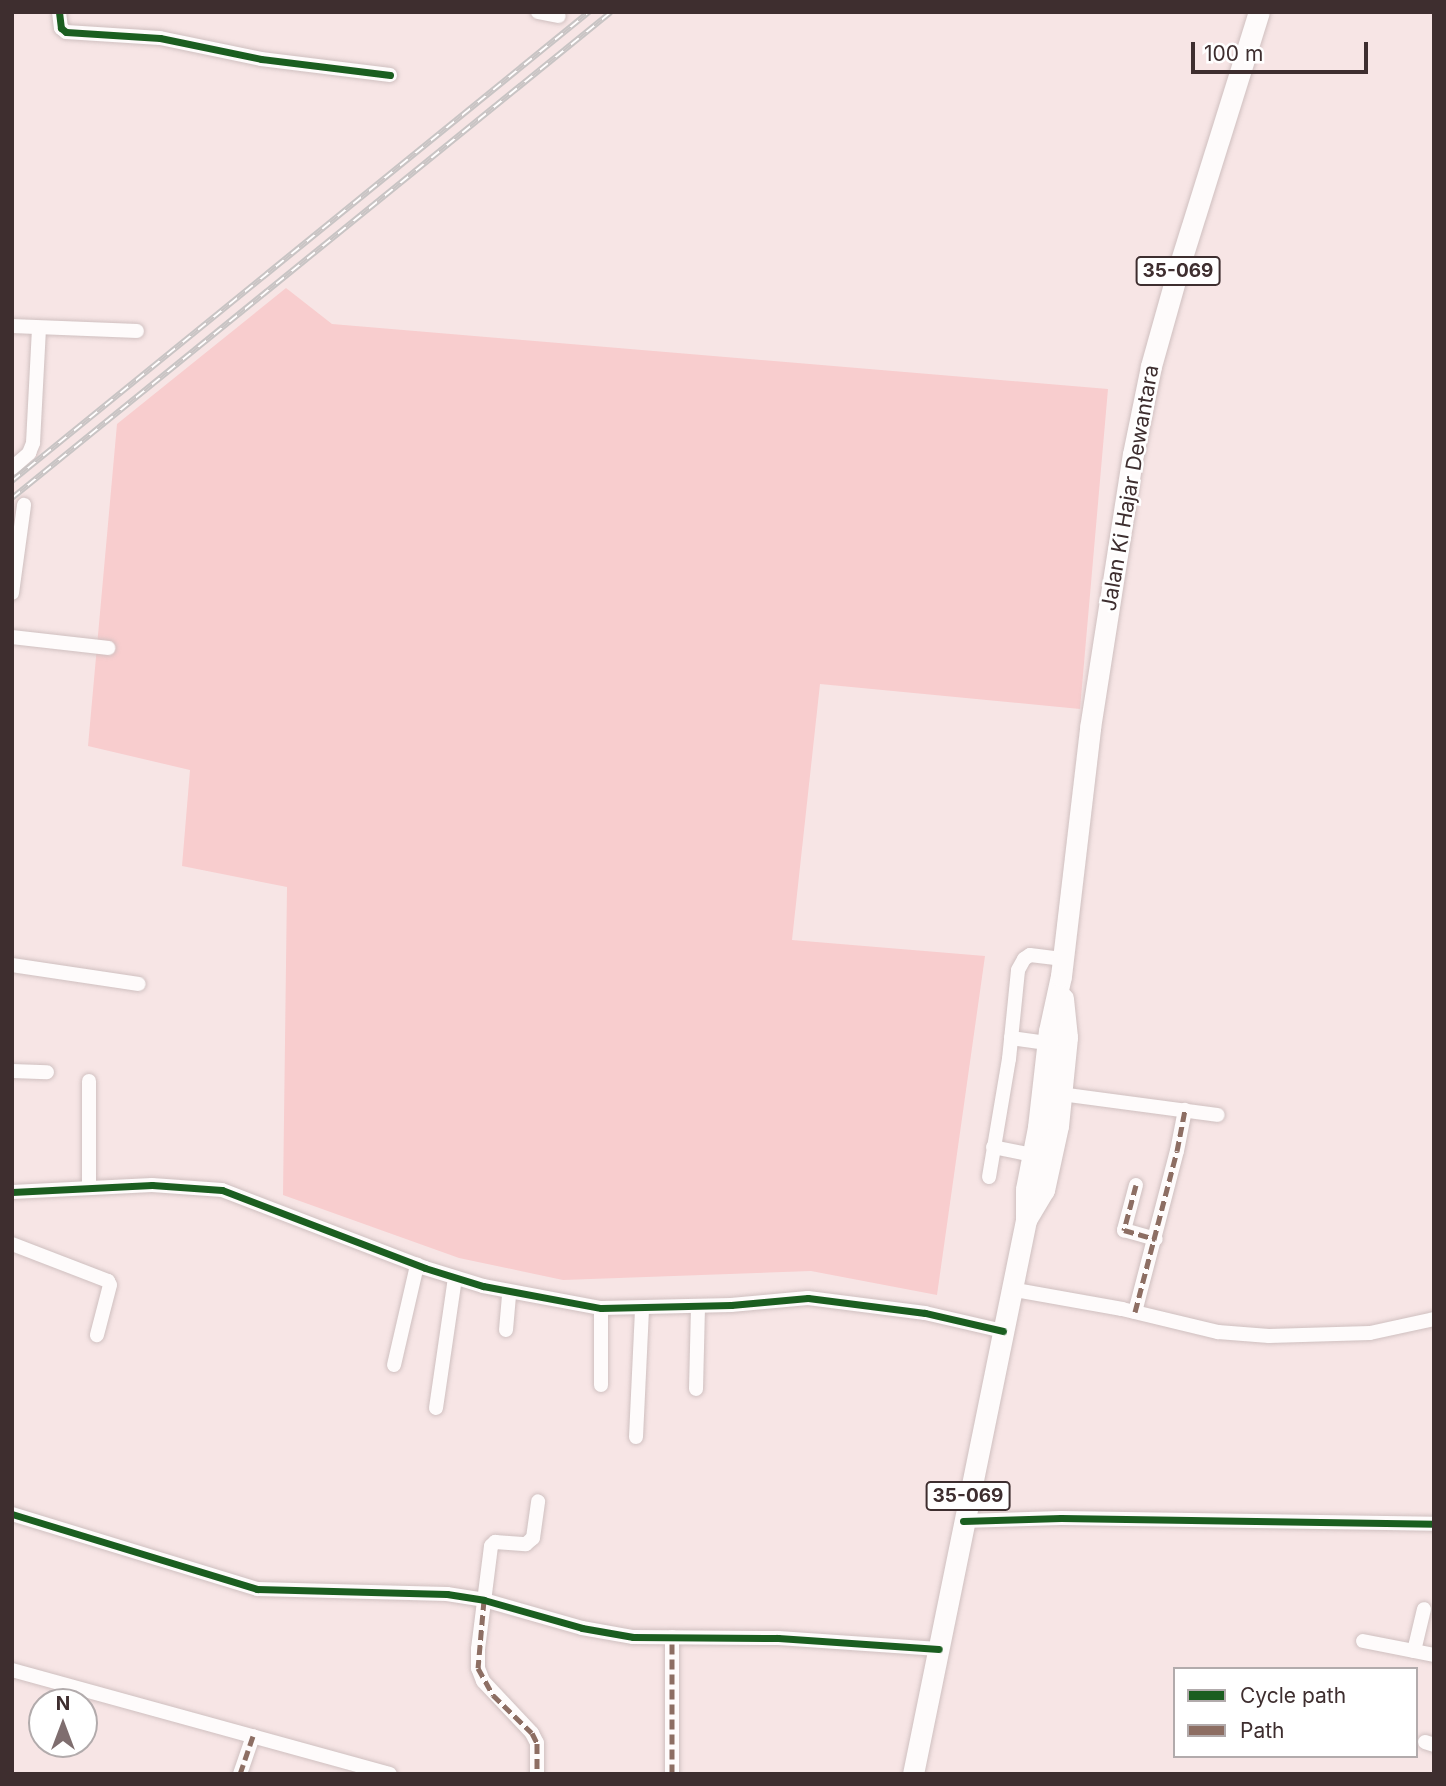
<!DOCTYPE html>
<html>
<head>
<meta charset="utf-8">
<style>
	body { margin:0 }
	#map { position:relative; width:1446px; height:1786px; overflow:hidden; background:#f7e5e5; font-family:Inter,sans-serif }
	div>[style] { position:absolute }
	.green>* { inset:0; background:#f8cdce }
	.roads { filter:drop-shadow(0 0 2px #cfc0c0) drop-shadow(0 0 2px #cfc0c0) }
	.street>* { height:14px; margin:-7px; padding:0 7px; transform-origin:7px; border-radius:7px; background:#fefbfb }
	.primary>* { height:21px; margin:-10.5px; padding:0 10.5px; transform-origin:10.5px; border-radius:10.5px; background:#fefbfb }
	.rail>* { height:6px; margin-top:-3px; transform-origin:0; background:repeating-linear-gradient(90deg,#fff 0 10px,#c8c4c4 0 20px); box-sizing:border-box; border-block:2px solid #c8c4c4 }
	.quiet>* { height:5px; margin-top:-2.5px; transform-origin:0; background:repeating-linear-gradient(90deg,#8d6e63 0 10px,transparent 0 15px) }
	.cycleway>* { height:7px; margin:-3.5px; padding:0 3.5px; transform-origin:3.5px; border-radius:3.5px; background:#1b5e20 }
	span { translate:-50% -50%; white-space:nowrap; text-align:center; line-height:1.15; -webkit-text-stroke:5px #fff; paint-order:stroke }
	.shield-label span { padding:2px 5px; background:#fff; border:2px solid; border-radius:5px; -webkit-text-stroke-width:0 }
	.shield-label { font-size:19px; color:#3e2e2f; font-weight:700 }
	.street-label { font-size:21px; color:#3e2e2f }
	.frame { position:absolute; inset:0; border:14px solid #3e2e2f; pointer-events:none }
	.legend { position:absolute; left:1173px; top:1667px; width:245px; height:91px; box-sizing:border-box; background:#fff; border:2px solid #b2abac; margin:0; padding:9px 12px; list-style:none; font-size:21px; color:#3e2e2f }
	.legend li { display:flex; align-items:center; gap:14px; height:35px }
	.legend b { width:35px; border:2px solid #b2abac }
	.north { position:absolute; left:28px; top:1688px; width:70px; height:70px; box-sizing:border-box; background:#fff; border:2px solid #b2abac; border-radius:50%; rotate:0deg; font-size:19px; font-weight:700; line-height:28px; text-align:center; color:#3e2e2f }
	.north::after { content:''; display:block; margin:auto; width:24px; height:32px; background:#7f6e6f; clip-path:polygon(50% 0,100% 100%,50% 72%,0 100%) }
	.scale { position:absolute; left:1191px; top:42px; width:177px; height:32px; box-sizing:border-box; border:4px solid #3e2e2f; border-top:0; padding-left:9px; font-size:21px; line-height:24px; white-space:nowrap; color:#3e2e2f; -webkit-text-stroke:5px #fff; paint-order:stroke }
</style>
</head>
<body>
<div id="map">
	<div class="green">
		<div style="clip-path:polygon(286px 288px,332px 324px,1108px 389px,1080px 709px,820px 684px,792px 940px,985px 956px,937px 1295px,811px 1271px,563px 1280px,459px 1258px,283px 1195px,287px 887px,182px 866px,190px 770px,88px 746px,117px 424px)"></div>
	</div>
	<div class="roads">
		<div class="street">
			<div style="left:59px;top:12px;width:16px;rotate:83deg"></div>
			<div style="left:61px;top:28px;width:6px;rotate:39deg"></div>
			<div style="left:66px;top:32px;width:94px;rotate:3.7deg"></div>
			<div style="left:160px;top:38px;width:103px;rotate:11.7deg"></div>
			<div style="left:261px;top:59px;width:130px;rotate:7.1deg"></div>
			<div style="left:538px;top:12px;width:21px;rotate:11deg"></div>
			<div style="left:12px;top:326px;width:125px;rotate:2.3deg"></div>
			<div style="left:12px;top:468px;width:23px;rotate:-41deg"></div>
			<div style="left:29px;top:453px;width:11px;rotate:-68deg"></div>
			<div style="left:33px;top:443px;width:115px;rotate:-87deg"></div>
			<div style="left:12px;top:593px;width:89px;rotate:-82.2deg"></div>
			<div style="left:12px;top:637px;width:97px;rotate:6.5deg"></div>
			<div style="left:12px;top:965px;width:128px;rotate:8.5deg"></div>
			<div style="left:1011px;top:1038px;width:36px;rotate:8deg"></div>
			<div style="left:12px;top:1071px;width:35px;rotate:2deg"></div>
			<div style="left:1061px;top:1094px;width:158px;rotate:7.6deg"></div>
			<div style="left:993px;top:1147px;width:41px;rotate:11.3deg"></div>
			<div style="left:989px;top:1177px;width:120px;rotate:-80.4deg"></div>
			<div style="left:1009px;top:1059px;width:89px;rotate:-84.2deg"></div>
			<div style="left:1018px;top:970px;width:13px;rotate:-61deg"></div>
			<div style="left:1024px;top:959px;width:7px;rotate:-34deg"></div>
			<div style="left:1030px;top:955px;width:34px;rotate:7deg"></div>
			<div style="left:1136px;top:1185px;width:47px;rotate:104.9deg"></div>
			<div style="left:1124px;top:1230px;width:33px;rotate:16deg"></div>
			<div style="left:89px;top:1187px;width:106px;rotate:-90deg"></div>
			<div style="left:12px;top:1192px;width:140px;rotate:-2.9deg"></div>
			<div style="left:152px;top:1185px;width:70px;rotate:4.1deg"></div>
			<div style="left:222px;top:1190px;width:217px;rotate:21deg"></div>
			<div style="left:425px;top:1268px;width:61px;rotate:17.2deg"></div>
			<div style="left:483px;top:1286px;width:120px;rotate:10.6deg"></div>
			<div style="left:601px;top:1308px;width:130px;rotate:-1.3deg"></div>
			<div style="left:731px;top:1305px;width:77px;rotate:-5.2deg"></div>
			<div style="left:808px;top:1298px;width:118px;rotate:7.3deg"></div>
			<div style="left:925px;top:1313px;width:80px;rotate:13deg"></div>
			<div style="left:12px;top:1244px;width:103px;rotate:21.1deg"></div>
			<div style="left:108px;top:1281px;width:4px;rotate:63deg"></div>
			<div style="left:110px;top:1285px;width:52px;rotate:104.6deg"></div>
			<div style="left:1010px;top:1289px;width:114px;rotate:10.1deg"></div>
			<div style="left:1122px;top:1309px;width:99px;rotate:13.5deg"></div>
			<div style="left:1218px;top:1332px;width:51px;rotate:4.5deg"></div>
			<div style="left:1269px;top:1336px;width:101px;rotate:-1.7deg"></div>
			<div style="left:1370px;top:1333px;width:66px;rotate:-12.3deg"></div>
			<div style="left:1135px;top:1312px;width:166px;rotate:-75.4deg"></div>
			<div style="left:1177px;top:1151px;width:42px;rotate:-79deg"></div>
			<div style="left:506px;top:1330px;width:37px;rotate:-85deg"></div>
			<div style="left:394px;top:1365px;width:103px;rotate:-77deg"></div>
			<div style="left:601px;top:1385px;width:77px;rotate:-90deg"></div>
			<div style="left:696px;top:1389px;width:83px;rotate:-88.6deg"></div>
			<div style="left:436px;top:1408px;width:131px;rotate:-81.7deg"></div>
			<div style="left:636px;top:1437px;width:129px;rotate:-87.3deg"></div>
			<div style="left:12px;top:1514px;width:256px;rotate:17deg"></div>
			<div style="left:257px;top:1589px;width:190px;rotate:1.5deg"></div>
			<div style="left:447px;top:1594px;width:37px;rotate:9deg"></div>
			<div style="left:484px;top:1600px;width:102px;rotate:15.9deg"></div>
			<div style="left:582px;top:1628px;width:52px;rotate:10deg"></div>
			<div style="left:633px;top:1637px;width:145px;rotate:0.4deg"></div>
			<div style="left:778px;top:1638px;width:161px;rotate:3.9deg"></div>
			<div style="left:963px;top:1521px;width:98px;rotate:-1.8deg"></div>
			<div style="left:1061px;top:1518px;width:373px;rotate:0.9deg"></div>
			<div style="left:1363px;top:1641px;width:72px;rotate:11.2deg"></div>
			<div style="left:1414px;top:1651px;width:43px;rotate:-76.6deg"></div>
			<div style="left:12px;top:1670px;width:392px;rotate:15.4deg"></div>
			<div style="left:1425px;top:1742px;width:9px;rotate:18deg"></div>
			<div style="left:240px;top:1774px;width:40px;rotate:-71.1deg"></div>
			<div style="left:537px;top:1774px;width:31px;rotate:-90deg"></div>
			<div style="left:537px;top:1743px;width:11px;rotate:-117deg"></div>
			<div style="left:532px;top:1733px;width:71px;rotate:-133.3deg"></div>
			<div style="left:483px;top:1681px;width:14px;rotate:-111deg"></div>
			<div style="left:478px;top:1668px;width:19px;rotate:-90deg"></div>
			<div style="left:478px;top:1649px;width:104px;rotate:-82.8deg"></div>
			<div style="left:491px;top:1546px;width:6px;rotate:-45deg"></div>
			<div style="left:495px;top:1542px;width:31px;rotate:4deg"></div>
			<div style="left:526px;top:1544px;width:9px;rotate:-41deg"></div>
			<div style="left:533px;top:1538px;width:37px;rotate:-82deg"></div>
			<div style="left:672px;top:1774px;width:137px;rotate:-90deg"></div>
		</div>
		<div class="primary">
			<div style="left:1027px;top:1218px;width:33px;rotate:-59deg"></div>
			<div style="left:1044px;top:1190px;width:66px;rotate:-77.7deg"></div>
			<div style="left:1058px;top:1126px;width:89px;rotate:-84.2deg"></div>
			<div style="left:1067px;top:1037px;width:39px;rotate:-96deg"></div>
			<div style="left:913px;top:1774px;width:565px;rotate:-78.47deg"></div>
			<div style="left:1026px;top:1220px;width:31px;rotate:-90deg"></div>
			<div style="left:1026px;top:1189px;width:63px;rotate:-79deg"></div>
			<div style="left:1038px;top:1127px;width:97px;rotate:-83.5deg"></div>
			<div style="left:1049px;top:1031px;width:56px;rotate:-77.7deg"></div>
			<div style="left:1061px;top:976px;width:250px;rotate:-83.3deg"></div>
			<div style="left:1090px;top:728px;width:277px;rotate:-81.1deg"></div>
			<div style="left:1133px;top:454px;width:90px;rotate:-78.4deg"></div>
			<div style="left:1151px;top:366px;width:100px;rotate:-74.3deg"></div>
			<div style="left:1178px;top:270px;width:270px;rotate:-72.6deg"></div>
		</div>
	</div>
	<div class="rail">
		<div style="left:12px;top:481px;width:744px;rotate:-39.11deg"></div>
		<div style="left:12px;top:498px;width:771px;rotate:-39.05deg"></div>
	</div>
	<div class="quiet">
		<div style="left:1136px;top:1185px;width:47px;rotate:104.9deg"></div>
		<div style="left:1124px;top:1230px;width:33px;rotate:16deg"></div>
		<div style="left:1135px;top:1312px;width:166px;rotate:-75.4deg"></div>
		<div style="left:1177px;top:1151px;width:42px;rotate:-79deg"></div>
		<div style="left:484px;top:1600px;width:68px;rotate:95deg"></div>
		<div style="left:478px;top:1668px;width:31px;rotate:61deg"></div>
		<div style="left:493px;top:1695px;width:54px;rotate:44.3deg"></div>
		<div style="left:532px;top:1733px;width:11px;rotate:63deg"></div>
		<div style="left:537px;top:1743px;width:31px;rotate:90deg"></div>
		<div style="left:240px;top:1774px;width:40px;rotate:-71.1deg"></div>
		<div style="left:672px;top:1774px;width:137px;rotate:-90deg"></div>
	</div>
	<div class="cycleway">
		<div style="left:59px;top:12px;width:16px;rotate:83deg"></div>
		<div style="left:61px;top:28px;width:6px;rotate:39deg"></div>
		<div style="left:66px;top:32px;width:94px;rotate:3.7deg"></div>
		<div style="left:160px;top:38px;width:103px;rotate:11.7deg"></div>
		<div style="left:261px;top:59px;width:130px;rotate:7.1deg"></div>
		<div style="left:12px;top:1192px;width:140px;rotate:-2.9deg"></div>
		<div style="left:152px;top:1185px;width:70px;rotate:4.1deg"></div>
		<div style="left:222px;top:1190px;width:217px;rotate:21deg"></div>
		<div style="left:425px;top:1268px;width:61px;rotate:17.2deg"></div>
		<div style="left:483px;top:1286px;width:120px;rotate:10.6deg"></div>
		<div style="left:601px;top:1308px;width:130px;rotate:-1.3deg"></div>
		<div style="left:731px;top:1305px;width:77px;rotate:-5.2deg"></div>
		<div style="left:808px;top:1298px;width:118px;rotate:7.3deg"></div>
		<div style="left:925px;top:1313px;width:80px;rotate:13deg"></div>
		<div style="left:12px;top:1514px;width:256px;rotate:17deg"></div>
		<div style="left:257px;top:1589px;width:190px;rotate:1.5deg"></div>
		<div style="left:447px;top:1594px;width:37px;rotate:9deg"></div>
		<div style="left:484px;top:1600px;width:102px;rotate:15.9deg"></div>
		<div style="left:582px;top:1628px;width:52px;rotate:10deg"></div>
		<div style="left:633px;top:1637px;width:145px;rotate:0.4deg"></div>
		<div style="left:778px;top:1638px;width:161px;rotate:3.9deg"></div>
		<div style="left:963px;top:1521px;width:98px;rotate:-1.8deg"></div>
		<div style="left:1061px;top:1518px;width:373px;rotate:0.9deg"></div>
	</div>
	<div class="shield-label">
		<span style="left:1178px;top:271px">35-069</span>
		<span style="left:968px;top:1496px">35-069</span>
	</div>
	<div class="street-label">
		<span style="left:1130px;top:488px;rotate:-80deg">Jalan Ki Hajar Dewantara</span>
	</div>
	<div class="frame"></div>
	<ul class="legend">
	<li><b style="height:9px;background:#1b5e20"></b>Cycle path</li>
	<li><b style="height:9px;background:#8d6e63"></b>Path</li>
	</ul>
	<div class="north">N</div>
	<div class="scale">100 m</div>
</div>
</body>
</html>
